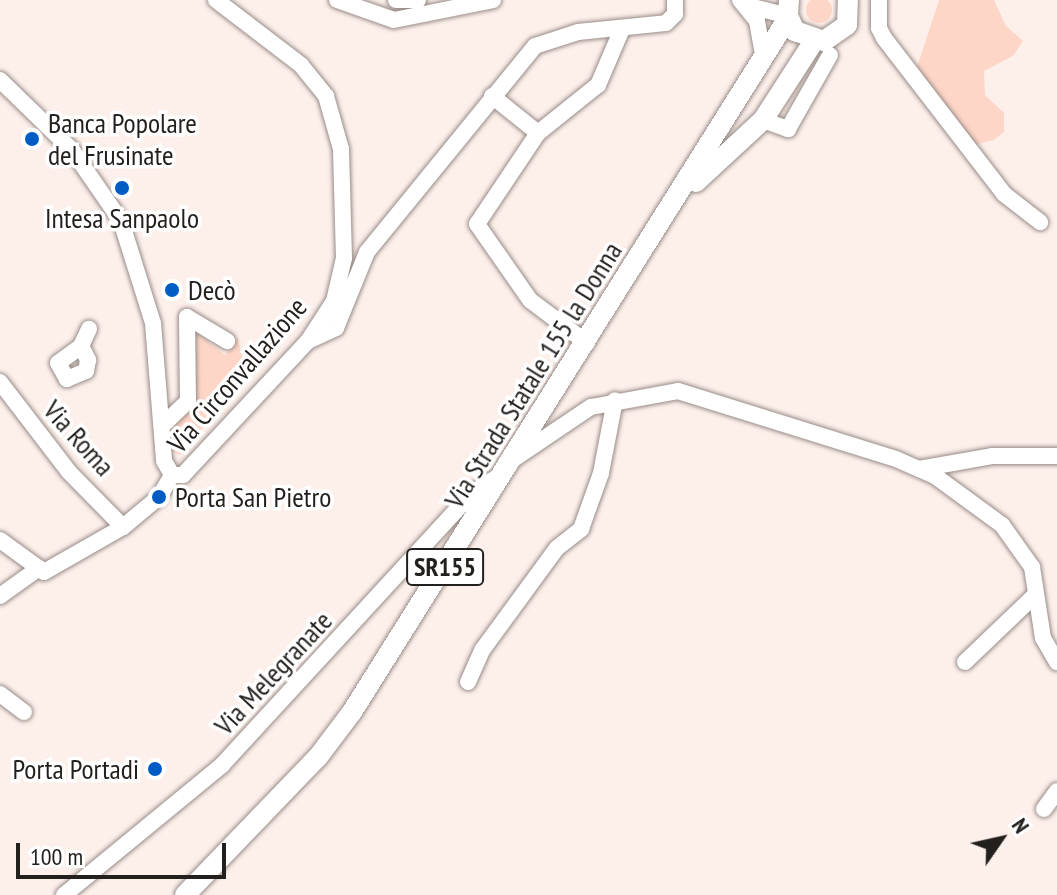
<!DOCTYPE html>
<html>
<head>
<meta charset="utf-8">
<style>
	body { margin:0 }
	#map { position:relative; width:1057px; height:895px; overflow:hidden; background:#fdf0eb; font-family:"PT Sans Narrow",sans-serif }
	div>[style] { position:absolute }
	.green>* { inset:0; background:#fed6c7 }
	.round { border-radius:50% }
	.roads { filter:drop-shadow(0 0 2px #988c88) drop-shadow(0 0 2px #988c88) }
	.minor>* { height:16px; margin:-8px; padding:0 8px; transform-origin:8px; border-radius:8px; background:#fff }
	.major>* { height:20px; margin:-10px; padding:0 10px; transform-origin:10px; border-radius:10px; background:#fff }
	.dots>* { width:22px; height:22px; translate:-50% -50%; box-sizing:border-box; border:4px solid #fff; border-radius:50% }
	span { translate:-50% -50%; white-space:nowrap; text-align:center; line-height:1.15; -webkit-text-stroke:7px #fff; paint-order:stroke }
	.shield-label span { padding:2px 6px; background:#fff; border:2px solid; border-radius:6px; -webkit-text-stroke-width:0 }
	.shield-label { font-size:26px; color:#231f1d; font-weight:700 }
	.poi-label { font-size:28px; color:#231f1d }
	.left { translate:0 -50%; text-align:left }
	.right { translate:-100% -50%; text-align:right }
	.street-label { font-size:28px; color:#231f1d }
	.north { position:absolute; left:961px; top:799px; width:80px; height:80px; -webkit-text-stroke:6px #fff; paint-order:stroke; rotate:56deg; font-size:22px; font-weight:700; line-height:32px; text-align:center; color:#231f1d }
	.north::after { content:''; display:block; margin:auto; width:28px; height:36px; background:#231f1d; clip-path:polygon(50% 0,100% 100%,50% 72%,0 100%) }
	.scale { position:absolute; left:16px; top:843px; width:210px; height:36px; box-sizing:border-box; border:4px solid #231f1d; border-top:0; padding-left:10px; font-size:24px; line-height:28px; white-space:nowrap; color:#231f1d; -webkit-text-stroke:6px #fff; paint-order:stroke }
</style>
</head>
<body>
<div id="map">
	<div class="green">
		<div class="round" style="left:806px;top:-3px;width:26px;height:26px"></div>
		<div style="clip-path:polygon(939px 0,994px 0,1006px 26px,1023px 41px,1013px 56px,984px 71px,985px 95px,1004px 113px,1004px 132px,994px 140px,974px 145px,917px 67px)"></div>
		<div style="clip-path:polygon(180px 319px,225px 355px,238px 337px,246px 376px,180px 455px,169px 450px,168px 432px,185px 397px)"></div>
	</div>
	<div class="roads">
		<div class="minor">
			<div style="left:337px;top:0;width:60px;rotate:19.3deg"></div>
			<div style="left:394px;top:20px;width:101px;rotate:-11.4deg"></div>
			<div style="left:396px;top:0;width:22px"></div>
			<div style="left:740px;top:0;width:27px;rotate:51deg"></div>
			<div style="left:757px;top:21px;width:36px;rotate:80deg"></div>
			<div style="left:879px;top:0;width:28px;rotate:90deg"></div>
			<div style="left:879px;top:28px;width:11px;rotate:63deg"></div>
			<div style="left:884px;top:38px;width:197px;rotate:52.4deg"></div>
			<div style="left:1004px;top:194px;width:46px;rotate:37.9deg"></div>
			<div style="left:745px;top:5px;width:44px;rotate:14.3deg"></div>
			<div style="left:0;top:80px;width:100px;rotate:44.2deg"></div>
			<div style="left:72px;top:150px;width:86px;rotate:55.4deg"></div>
			<div style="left:121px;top:221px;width:107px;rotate:72.6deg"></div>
			<div style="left:153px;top:323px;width:138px;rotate:85.4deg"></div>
			<div style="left:164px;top:461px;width:16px;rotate:60deg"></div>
			<div style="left:172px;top:475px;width:11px"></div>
			<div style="left:183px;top:475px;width:183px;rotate:-47deg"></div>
			<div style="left:308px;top:341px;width:48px;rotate:-57deg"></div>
			<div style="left:334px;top:301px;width:44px;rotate:-76.9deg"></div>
			<div style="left:344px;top:258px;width:109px;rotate:-91.6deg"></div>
			<div style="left:341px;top:149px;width:55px;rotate:-105.8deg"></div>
			<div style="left:326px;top:96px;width:40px;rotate:-129deg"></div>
			<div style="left:301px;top:65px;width:107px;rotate:-142.6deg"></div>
			<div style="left:492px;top:96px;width:59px;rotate:38.8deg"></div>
			<div style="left:763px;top:120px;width:27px;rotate:20deg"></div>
			<div style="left:788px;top:129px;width:85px;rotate:-60.4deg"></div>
			<div style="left:308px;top:341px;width:31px;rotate:-25deg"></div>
			<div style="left:336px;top:328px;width:82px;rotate:-67.8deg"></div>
			<div style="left:367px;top:252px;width:266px;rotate:-50.8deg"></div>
			<div style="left:535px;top:46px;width:45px;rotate:-18deg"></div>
			<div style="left:578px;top:32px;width:88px;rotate:-5.8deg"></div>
			<div style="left:666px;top:23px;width:13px;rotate:-45deg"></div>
			<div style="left:675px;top:14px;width:14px;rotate:-90deg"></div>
			<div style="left:587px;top:343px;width:71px;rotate:-143deg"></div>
			<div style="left:530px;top:300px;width:93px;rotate:-124.9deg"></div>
			<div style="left:477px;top:224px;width:110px;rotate:-56.2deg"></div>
			<div style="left:538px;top:133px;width:77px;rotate:-38.7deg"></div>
			<div style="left:598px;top:85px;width:61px;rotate:-66.8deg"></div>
			<div style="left:81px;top:346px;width:16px;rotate:63deg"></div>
			<div style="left:88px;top:360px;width:11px;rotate:100deg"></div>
			<div style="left:86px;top:371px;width:21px;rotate:157deg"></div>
			<div style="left:67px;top:379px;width:18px;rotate:-119deg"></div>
			<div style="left:58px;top:363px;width:29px;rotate:-36deg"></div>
			<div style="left:81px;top:346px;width:19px;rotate:-65deg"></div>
			<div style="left:0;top:382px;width:113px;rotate:52.5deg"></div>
			<div style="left:69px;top:472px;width:77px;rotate:45.5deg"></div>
			<div style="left:163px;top:425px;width:35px;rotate:-44deg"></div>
			<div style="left:188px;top:401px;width:84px;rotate:-90.7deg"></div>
			<div style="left:187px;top:317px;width:47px;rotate:31deg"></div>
			<div style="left:515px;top:458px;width:92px;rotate:-33.9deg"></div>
			<div style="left:591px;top:407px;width:88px;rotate:-10.4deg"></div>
			<div style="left:678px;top:391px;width:228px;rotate:17.3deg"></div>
			<div style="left:896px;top:459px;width:43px;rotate:23.6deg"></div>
			<div style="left:935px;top:476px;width:83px;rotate:36.2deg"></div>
			<div style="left:1002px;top:525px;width:52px;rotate:54.5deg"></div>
			<div style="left:1032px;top:567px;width:72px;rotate:81.2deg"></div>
			<div style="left:1043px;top:638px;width:28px;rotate:60deg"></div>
			<div style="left:919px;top:469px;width:74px;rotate:-10.1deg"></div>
			<div style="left:992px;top:456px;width:65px"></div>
			<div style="left:0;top:540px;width:54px;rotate:36deg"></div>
			<div style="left:44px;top:572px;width:91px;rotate:-29.7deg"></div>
			<div style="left:123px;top:527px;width:47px;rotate:-39.8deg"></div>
			<div style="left:159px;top:497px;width:26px;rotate:-59deg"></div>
			<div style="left:0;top:596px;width:48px;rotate:-35.7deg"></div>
			<div style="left:965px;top:662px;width:94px;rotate:-43.7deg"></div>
			<div style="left:468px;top:682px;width:36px;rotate:-66deg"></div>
			<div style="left:483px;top:649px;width:125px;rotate:-53.8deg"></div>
			<div style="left:557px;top:548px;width:31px;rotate:-38deg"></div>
			<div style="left:581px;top:529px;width:59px;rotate:-70.3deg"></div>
			<div style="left:601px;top:473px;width:74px;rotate:-79.1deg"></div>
			<div style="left:0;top:694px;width:30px;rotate:37deg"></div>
			<div style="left:1044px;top:809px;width:22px;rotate:-54deg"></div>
			<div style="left:64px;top:895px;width:205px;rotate:-39.4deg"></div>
			<div style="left:222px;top:765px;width:369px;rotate:-47.4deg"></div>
			<div style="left:472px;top:493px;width:31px;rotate:-32deg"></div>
		</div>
		<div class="major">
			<div style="left:789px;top:0;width:16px;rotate:94deg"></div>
			<div style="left:788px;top:16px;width:17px;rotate:65deg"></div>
			<div style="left:795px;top:31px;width:31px;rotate:19deg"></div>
			<div style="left:824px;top:41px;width:28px;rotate:-35deg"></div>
			<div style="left:847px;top:25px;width:25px;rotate:-88deg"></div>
			<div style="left:696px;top:182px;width:91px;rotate:-42.8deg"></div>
			<div style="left:763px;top:120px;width:94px;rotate:-57.2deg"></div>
			<div style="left:185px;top:895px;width:192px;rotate:-46.1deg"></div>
			<div style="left:318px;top:757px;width:56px;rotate:-52.9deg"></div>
			<div style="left:352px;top:712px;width:820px;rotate:-57.86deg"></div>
		</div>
	</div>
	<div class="dots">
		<div style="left:32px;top:139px;background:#005cc5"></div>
		<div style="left:122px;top:188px;background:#005cc5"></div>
		<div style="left:172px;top:290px;background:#005cc5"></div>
		<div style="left:159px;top:497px;background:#005cc5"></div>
		<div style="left:155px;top:769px;background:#005cc5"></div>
	</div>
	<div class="shield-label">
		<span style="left:445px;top:567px">SR155</span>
	</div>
	<div class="poi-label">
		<span class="left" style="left:48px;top:139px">Banca Popolare<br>del Frusinate</span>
		<span style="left:122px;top:218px">Intesa Sanpaolo</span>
		<span class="left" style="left:188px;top:290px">Decò</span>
		<span class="left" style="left:175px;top:497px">Porta San Pietro</span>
		<span class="right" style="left:139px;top:769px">Porta Portadi</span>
	</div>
	<div class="street-label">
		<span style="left:237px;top:375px;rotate:-49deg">Via Circonvallazione</span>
		<span style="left:533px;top:375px;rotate:-58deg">Via Strada Statale 155 la Donna</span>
		<span style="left:79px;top:438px;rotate:48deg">Via Roma</span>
		<span style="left:273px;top:673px;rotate:-47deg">Via Melegranate</span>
	</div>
	<div class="north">N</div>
	<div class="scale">100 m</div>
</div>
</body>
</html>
